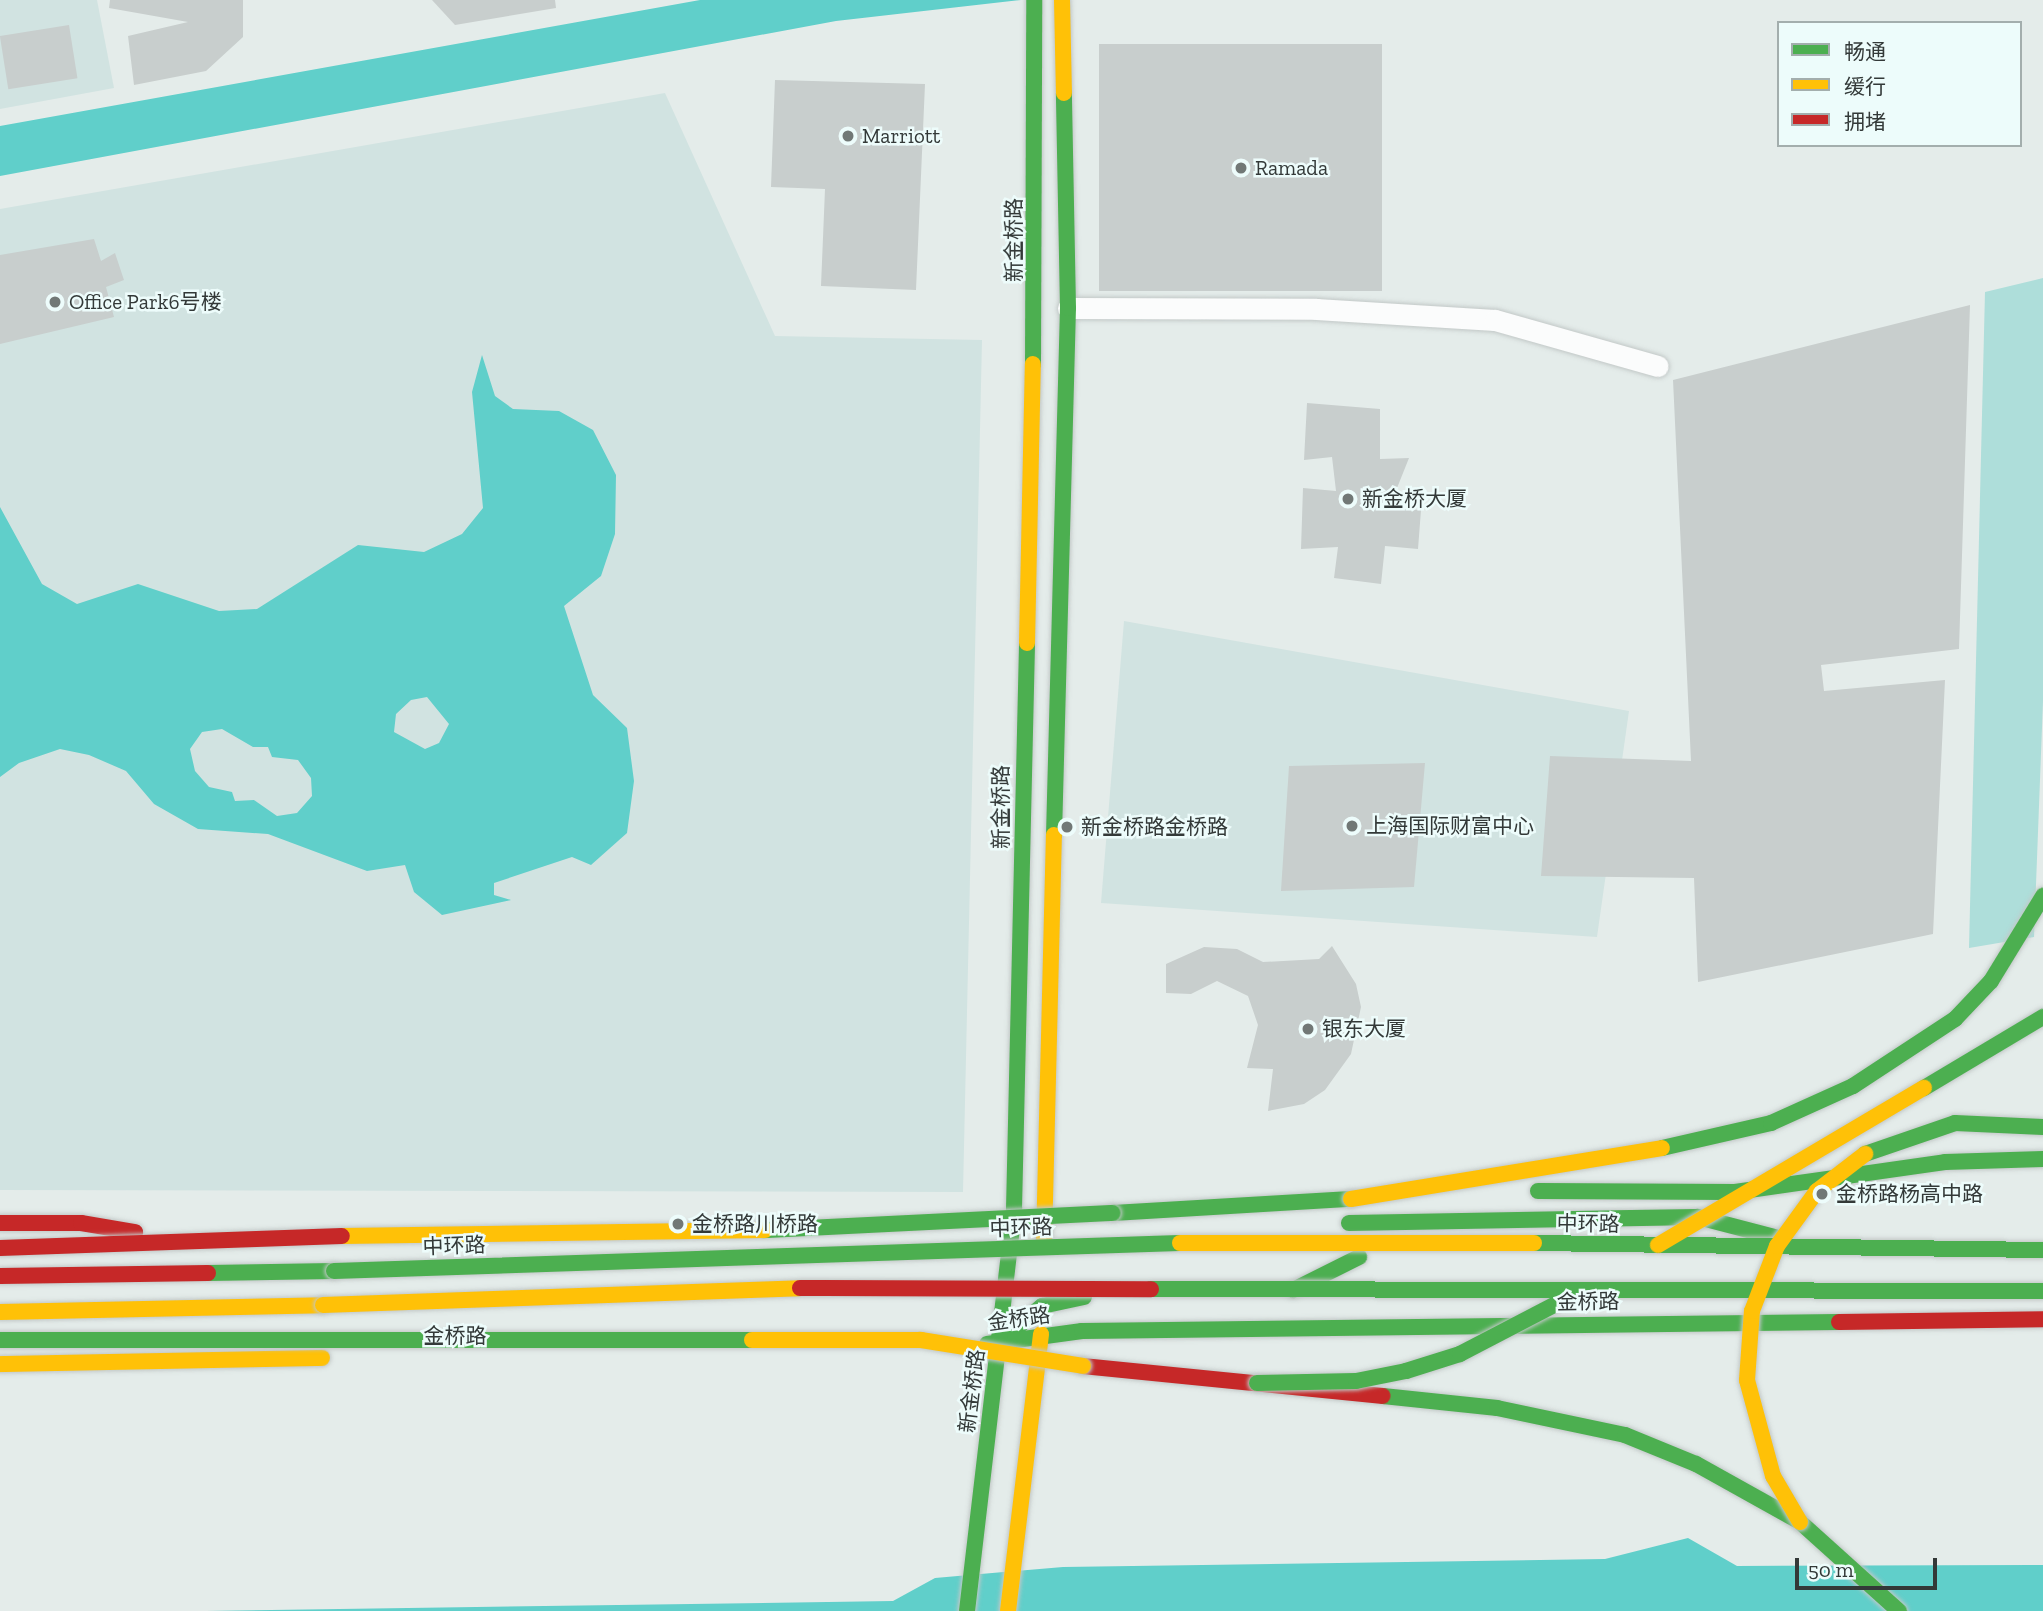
<!DOCTYPE html>
<html>
<head>
<meta charset="utf-8">
<style>
	body { margin:0 }
	#map { position:relative; width:2043px; height:1611px; overflow:hidden; background:#e4ecea; font-family:"Zilla Slab","Noto Sans SC",serif }
	div>[style] { position:absolute }
	.built>* { inset:0; background:#d1e3e1 }
	.green>* { inset:0; background:#aededa }
	.water>* { inset:0; background:#60cfca }
	.building>* { inset:0; background:#c8cecd; transform-origin:0 0 }
	.roads { filter:drop-shadow(0 0 2px #c2c8c7) drop-shadow(0 0 2px #c2c8c7) }
	.street>* { height:21px; margin:-10.5px; padding:0 10.5px; transform-origin:10.5px; border-radius:10.5px; background:#fbfcfc }
	.fast>* { height:16px; margin:-8px; padding:0 8px; transform-origin:8px; border-radius:8px; background:#4caf50 }
	.slow>* { height:16px; margin:-8px; padding:0 8px; transform-origin:8px; border-radius:8px; background:#ffc107 }
	.jam>* { height:16px; margin:-8px; padding:0 8px; transform-origin:8px; border-radius:8px; background:#c62828 }
	.bridges { filter:drop-shadow(0 0 2px #c2c8c7) drop-shadow(0 0 2px #c2c8c7) }
	.fast-bridge>* { height:16px; margin:-8px; padding:0 8px; transform-origin:8px; border-radius:8px; background:#4caf50 }
	.slow-bridge>* { height:16px; margin:-8px; padding:0 8px; transform-origin:8px; border-radius:8px; background:#ffc107 }
	.jam-bridge>* { height:16px; margin:-8px; padding:0 8px; transform-origin:8px; border-radius:8px; background:#c62828 }
	.dots>* { width:19px; height:19px; translate:-50% -50%; box-sizing:border-box; border:4px solid #edfcfb; border-radius:50% }
	span { translate:-50% -50%; white-space:nowrap; text-align:center; line-height:1.15; -webkit-text-stroke:5px #edfcfb; paint-order:stroke }
	.poi-label { font-size:21px; color:#333938 }
	.left { translate:0 -50%; text-align:left }
	.street-label { font-size:21px; color:#333938 }
	.legend { position:absolute; left:1777px; top:21px; width:245px; height:126px; box-sizing:border-box; background:#edfcfb; border:2px solid #a3aead; margin:0; padding:9px 12px; list-style:none; font-size:21px; color:#333938 }
	.legend li { display:flex; align-items:center; gap:14px; height:35px }
	.legend b { width:35px; border:2px solid #a3aead }
	.scale { position:absolute; left:1795px; top:1558px; width:142px; height:32px; box-sizing:border-box; border:4px solid #333938; border-top:0; padding-left:9px; font-size:21px; line-height:24px; white-space:nowrap; color:#333938; -webkit-text-stroke:5px #edfcfb; paint-order:stroke }
</style>
</head>
<body>
<div id="map">
	<div class="built">
		<div style="clip-path:polygon(0 0,97px 0,114px 88px,0 109px)"></div>
		<div style="clip-path:polygon(665px 93px,775px 336px,982px 340px,963px 1192px,0 1190px,0 209px)"></div>
		<div style="clip-path:polygon(1124px 621px,1629px 711px,1597px 937px,1101px 903px)"></div>
	</div>
	<div class="green">
		<div style="clip-path:polygon(2043px 278px,2043px 701px,2034px 937px,1969px 948px,1985px 292px)"></div>
	</div>
	<div class="water">
		<div style="clip-path:polygon(700px 0,1021px 0,836px 21px,0 176px,0 126px)"></div>
		<div style="clip-path:polygon(evenodd,482px 355px,495px 396px,513px 409px,559px 411px,593px 430px,616px 475px,615px 534px,601px 576px,564px 606px,593px 695px,627px 728px,634px 781px,627px 833px,591px 865px,572px 857px,494px 883px,494px 895px,511px 900px,442px 915px,414px 892px,405px 865px,367px 871px,268px 834px,198px 829px,154px 804px,126px 771px,89px 755px,60px 749px,19px 763px,0 777px,0 507px,42px 584px,77px 604px,138px 584px,219px 611px,257px 609px,358px 545px,424px 552px,462px 534px,483px 508px,472px 392px,482px 355px,427px 697px,449px 724px,439px 743px,425px 749px,394px 732px,396px 714px,411px 700px,427px 697px,482px 355px,222px 729px,253px 747px,268px 747px,272px 757px,298px 760px,311px 778px,312px 796px,297px 813px,277px 816px,254px 800px,235px 801px,232px 792px,209px 787px,195px 771px,190px 749px,202px 732px,222px 729px)"></div>
		<div style="clip-path:polygon(1688px 1538px,1737px 1566px,2043px 1565px,2043px 1611px,206px 1611px,893px 1601px,935px 1578px,1063px 1567px,1605px 1559px)"></div>
	</div>
	<div class="building">
		<div style="clip-path:polygon(110px 0,243px 0,243px 37px,206px 71px,134px 85px,128px 36px,188px 22px,109px 8px)"></div>
		<div style="clip-path:polygon(432px 0,555px 0,556px 8px,455px 25px)"></div>
		<div style="left:69px;top:25px;width:54px;height:70px;rotate:81deg"></div>
		<div style="left:1099px;top:44px;width:283px;height:247px"></div>
		<div style="clip-path:polygon(775px 80px,925px 84px,916px 290px,821px 286px,825px 189px,771px 187px)"></div>
		<div style="clip-path:polygon(94px 239px,101px 261px,115px 253px,124px 280px,106px 287px,114px 317px,0 344px,0 255px)"></div>
		<div style="clip-path:polygon(1970px 305px,1959px 649px,1821px 665px,1824px 691px,1945px 680px,1933px 934px,1698px 982px,1694px 878px,1541px 876px,1550px 756px,1691px 761px,1673px 380px)"></div>
		<div style="clip-path:polygon(1307px 403px,1380px 409px,1380px 459px,1409px 458px,1389px 508px,1421px 510px,1418px 549px,1385px 546px,1381px 584px,1334px 578px,1338px 547px,1301px 549px,1303px 488px,1336px 491px,1332px 457px,1304px 460px)"></div>
		<div style="clip-path:polygon(1425px 763px,1414px 887px,1281px 891px,1289px 766px)"></div>
		<div style="clip-path:polygon(1332px 946px,1356px 984px,1361px 1007px,1351px 1054px,1325px 1090px,1304px 1104px,1268px 1111px,1273px 1069px,1247px 1068px,1258px 1025px,1248px 996px,1217px 981px,1191px 994px,1166px 993px,1166px 964px,1204px 947px,1237px 949px,1263px 962px,1319px 959px)"></div>
	</div>
	<div class="roads">
		<div class="street">
			<div style="left:1068px;top:308px;width:248px;rotate:0.2deg"></div>
			<div style="left:1316px;top:309px;width:179px;rotate:3.5deg"></div>
			<div style="left:1495px;top:320px;width:169px;rotate:15.8deg"></div>
		</div>
		<div class="fast">
			<div style="left:1033px;top:364px;width:364px;rotate:-89.8deg"></div>
			<div style="left:1054px;top:835px;width:527px;rotate:-88.48deg"></div>
			<div style="left:1068px;top:308px;width:215px;rotate:-91.1deg"></div>
			<div style="left:1113px;top:1213px;width:238px;rotate:-3.4deg"></div>
			<div style="left:1349px;top:1223px;width:349px;rotate:-1deg"></div>
			<div style="left:1698px;top:1217px;width:87px;rotate:14.7deg"></div>
			<div style="left:208px;top:1273px;width:126px;rotate:-0.9deg"></div>
			<div style="left:1293px;top:1290px;width:74px;rotate:-26.6deg"></div>
			<div style="left:999px;top:1343px;width:57px;rotate:-40.7deg"></div>
			<div style="left:1042px;top:1306px;width:43px;rotate:-12.1deg"></div>
			<div style="left:987px;top:1344px;width:96px;rotate:-7.8deg"></div>
			<div style="left:1082px;top:1331px;width:757px;rotate:-0.68deg"></div>
			<div style="left:1383px;top:1396px;width:115px;rotate:6deg"></div>
			<div style="left:1497px;top:1408px;width:131px;rotate:11.9deg"></div>
			<div style="left:1625px;top:1435px;width:77px;rotate:22.2deg"></div>
			<div style="left:1696px;top:1464px;width:119px;rotate:29.1deg"></div>
			<div style="left:1800px;top:1522px;width:133px;rotate:42deg"></div>
			<div style="left:967px;top:1611px;width:405px;rotate:-83.3deg"></div>
			<div style="left:1014px;top:1209px;width:566px;rotate:-88.68deg"></div>
		</div>
		<div class="slow">
			<div style="left:1062px;top:0;width:93px;rotate:88.8deg"></div>
			<div style="left:1027px;top:643px;width:279px;rotate:-88.8deg"></div>
			<div style="left:1044px;top:1241px;width:406px;rotate:-88.6deg"></div>
			<div style="left:0;top:1312px;width:323px;rotate:-1.2deg"></div>
			<div style="left:0;top:1364px;width:322px;rotate:-1.1deg"></div>
			<div style="left:1008px;top:1611px;width:279px;rotate:-83.2deg"></div>
		</div>
		<div class="jam">
			<div style="left:0;top:1223px;width:81px"></div>
			<div style="left:81px;top:1223px;width:55px;rotate:9.5deg"></div>
			<div style="left:0;top:1276px;width:208px;rotate:-0.8deg"></div>
			<div style="left:1839px;top:1322px;width:204px;rotate:-0.8deg"></div>
			<div style="left:1083px;top:1366px;width:301px;rotate:5.7deg"></div>
		</div>
	</div>
	<div class="bridges">
		<div class="fast-bridge">
			<div style="left:1924px;top:1088px;width:139px;rotate:-30.8deg"></div>
			<div style="left:1662px;top:1148px;width:112px;rotate:-12.9deg"></div>
			<div style="left:1771px;top:1123px;width:90px;rotate:-24.3deg"></div>
			<div style="left:1853px;top:1086px;width:122px;rotate:-33.3deg"></div>
			<div style="left:1955px;top:1019px;width:52px;rotate:-46.5deg"></div>
			<div style="left:1991px;top:981px;width:100px;rotate:-58.5deg"></div>
			<div style="left:1865px;top:1154px;width:95px;rotate:-19deg"></div>
			<div style="left:1955px;top:1123px;width:88px;rotate:2.6deg"></div>
			<div style="left:1538px;top:1191px;width:197px;rotate:0.3deg"></div>
			<div style="left:1735px;top:1192px;width:212px;rotate:-8.1deg"></div>
			<div style="left:1945px;top:1162px;width:98px;rotate:-1.8deg"></div>
			<div style="left:765px;top:1230px;width:348px;rotate:-2.8deg"></div>
			<div style="left:1534px;top:1243px;width:509px;rotate:0.79deg"></div>
			<div style="left:334px;top:1271px;width:846px;rotate:-1.9deg"></div>
			<div style="left:1151px;top:1289px;width:892px;rotate:0.13deg"></div>
			<div style="left:0;top:1340px;width:752px"></div>
			<div style="left:1257px;top:1383px;width:99px;rotate:-1.2deg"></div>
			<div style="left:1356px;top:1381px;width:51px;rotate:-11.3deg"></div>
			<div style="left:1406px;top:1371px;width:57px;rotate:-17.5deg"></div>
			<div style="left:1460px;top:1354px;width:134px;rotate:-27.5deg"></div>
		</div>
		<div class="slow-bridge">
			<div style="left:1351px;top:1199px;width:315px;rotate:-9.3deg"></div>
			<div style="left:342px;top:1236px;width:423px;rotate:-0.8deg"></div>
			<div style="left:1180px;top:1243px;width:354px"></div>
			<div style="left:1658px;top:1245px;width:309px;rotate:-30.6deg"></div>
			<div style="left:323px;top:1305px;width:477px;rotate:-2deg"></div>
			<div style="left:752px;top:1340px;width:169px"></div>
			<div style="left:921px;top:1340px;width:164px;rotate:9.1deg"></div>
			<div style="left:1800px;top:1522px;width:53px;rotate:-120.4deg"></div>
			<div style="left:1773px;top:1476px;width:99px;rotate:-105.2deg"></div>
			<div style="left:1747px;top:1380px;width:69px;rotate:-85.9deg"></div>
			<div style="left:1752px;top:1311px;width:70px;rotate:-69deg"></div>
			<div style="left:1777px;top:1246px;width:68px;rotate:-54deg"></div>
			<div style="left:1817px;top:1191px;width:61px;rotate:-37.6deg"></div>
		</div>
		<div class="jam-bridge">
			<div style="left:0;top:1248px;width:342px;rotate:-2deg"></div>
			<div style="left:800px;top:1288px;width:351px;rotate:0.2deg"></div>
		</div>
	</div>
	<div class="dots">
		<div style="left:848px;top:136px;background:#717876"></div>
		<div style="left:1241px;top:168px;background:#717876"></div>
		<div style="left:55px;top:302px;background:#717876"></div>
		<div style="left:1348px;top:499px;background:#717876"></div>
		<div style="left:1352px;top:826px;background:#717876"></div>
		<div style="left:1067px;top:827px;background:#717876"></div>
		<div style="left:1308px;top:1029px;background:#717876"></div>
		<div style="left:1822px;top:1194px;background:#717876"></div>
		<div style="left:678px;top:1224px;background:#717876"></div>
	</div>
	<div class="poi-label">
		<span class="left" style="left:862px;top:136px">Marriott</span>
		<span class="left" style="left:1255px;top:168px">Ramada</span>
		<span class="left" style="left:69px;top:302px">Office Park6号楼</span>
		<span class="left" style="left:1362px;top:499px">新金桥大厦</span>
		<span class="left" style="left:1366px;top:826px">上海国际财富中心</span>
		<span class="left" style="left:1081px;top:827px">新金桥路金桥路</span>
		<span class="left" style="left:1322px;top:1029px">银东大厦</span>
		<span class="left" style="left:1836px;top:1194px">金桥路杨高中路</span>
		<span class="left" style="left:692px;top:1224px">金桥路川桥路</span>
	</div>
	<div class="street-label">
		<span style="left:1014px;top:240px;rotate:-90deg">新金桥路</span>
		<span style="left:1001px;top:807px;rotate:-90deg">新金桥路</span>
		<span style="left:1588px;top:1224px;rotate:1deg">中环路</span>
		<span style="left:1021px;top:1228px;rotate:-2deg">中环路</span>
		<span style="left:454px;top:1246px;rotate:-2deg">中环路</span>
		<span style="left:1588px;top:1302px;rotate:-1deg">金桥路</span>
		<span style="left:1019px;top:1319px;rotate:-8deg">金桥路</span>
		<span style="left:455px;top:1336px">金桥路</span>
		<span style="left:972px;top:1391px;rotate:-83deg">新金桥路</span>
	</div>
	<ul class="legend">
	<li><b style="height:9px;background:#4caf50"></b>畅通</li>
	<li><b style="height:9px;background:#ffc107"></b>缓行</li>
	<li><b style="height:9px;background:#c62828"></b>拥堵</li>
	</ul>
	<div class="scale">50 m</div>
</div>
</body>
</html>
